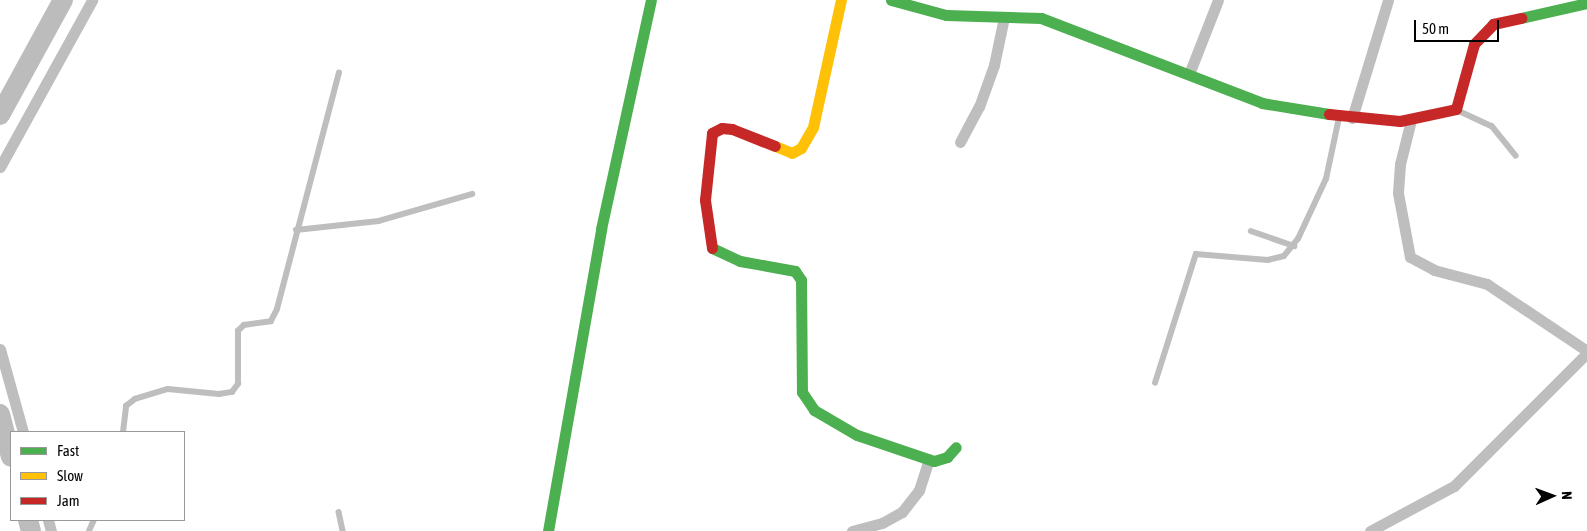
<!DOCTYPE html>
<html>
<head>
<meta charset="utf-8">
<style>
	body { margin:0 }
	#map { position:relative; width:1587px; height:531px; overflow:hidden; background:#fff; font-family:"Asap Condensed",sans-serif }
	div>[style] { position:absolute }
	.river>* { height:20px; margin:-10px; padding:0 10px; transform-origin:10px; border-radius:10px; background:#bcbcbc }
	.lane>* { height:5.5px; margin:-2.75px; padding:0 2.75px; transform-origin:2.75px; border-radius:2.75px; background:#bebebe }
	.street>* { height:11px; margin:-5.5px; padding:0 5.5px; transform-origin:5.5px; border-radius:5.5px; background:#bebebe }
	.fast>* { height:11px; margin:-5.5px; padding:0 5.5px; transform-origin:5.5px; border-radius:5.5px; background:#4caf50 }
	.slow>* { height:11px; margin:-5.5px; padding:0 5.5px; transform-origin:5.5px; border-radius:5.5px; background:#ffc107 }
	.jam>* { height:11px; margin:-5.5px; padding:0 5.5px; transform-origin:5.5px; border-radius:5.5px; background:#c62828 }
	span { translate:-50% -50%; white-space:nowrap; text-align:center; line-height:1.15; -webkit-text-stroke:4px #fff; paint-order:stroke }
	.legend { position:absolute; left:10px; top:431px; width:175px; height:90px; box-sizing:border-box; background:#fff; border:1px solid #999; margin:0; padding:6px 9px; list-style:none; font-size:15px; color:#000 }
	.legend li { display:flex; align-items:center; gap:10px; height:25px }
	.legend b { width:25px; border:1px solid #999 }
	.north { position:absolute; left:1527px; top:471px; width:50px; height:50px; -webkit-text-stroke:4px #fff; paint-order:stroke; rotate:88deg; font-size:14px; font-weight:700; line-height:20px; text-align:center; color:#000 }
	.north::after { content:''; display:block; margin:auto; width:18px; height:22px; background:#000; clip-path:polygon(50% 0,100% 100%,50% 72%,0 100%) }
	.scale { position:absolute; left:1414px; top:20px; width:85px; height:22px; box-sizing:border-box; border:2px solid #000; border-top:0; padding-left:6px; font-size:15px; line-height:18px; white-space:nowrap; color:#000; -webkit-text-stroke:4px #fff; paint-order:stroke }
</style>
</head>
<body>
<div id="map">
	<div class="river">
		<div style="left:0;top:115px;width:131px;rotate:-61.3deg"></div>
		<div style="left:0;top:414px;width:44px;rotate:75.7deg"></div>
		<div style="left:28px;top:520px;width:11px;rotate:75deg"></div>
	</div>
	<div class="lane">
		<div style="left:1457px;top:110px;width:38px;rotate:25deg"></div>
		<div style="left:1492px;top:126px;width:38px;rotate:51deg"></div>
		<div style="left:296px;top:230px;width:83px;rotate:-6.2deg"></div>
		<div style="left:379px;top:221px;width:97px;rotate:-16.2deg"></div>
		<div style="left:1251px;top:231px;width:46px;rotate:19.2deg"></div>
		<div style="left:1155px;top:383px;width:135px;rotate:-72.4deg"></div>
		<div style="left:1196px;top:254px;width:72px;rotate:4.8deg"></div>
		<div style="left:1268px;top:260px;width:16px;rotate:-14deg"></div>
		<div style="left:1284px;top:256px;width:22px;rotate:-51deg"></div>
		<div style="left:1298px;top:239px;width:66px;rotate:-65deg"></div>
		<div style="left:1326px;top:179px;width:62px;rotate:-78deg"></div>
		<div style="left:123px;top:432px;width:26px;rotate:-83deg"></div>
		<div style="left:126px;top:406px;width:11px;rotate:-38deg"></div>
		<div style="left:135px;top:399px;width:34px;rotate:-17deg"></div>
		<div style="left:168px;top:389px;width:51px;rotate:5.6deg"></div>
		<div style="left:219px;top:394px;width:13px;rotate:-9deg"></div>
		<div style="left:232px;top:392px;width:10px;rotate:-53deg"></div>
		<div style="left:238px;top:384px;width:53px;rotate:-90deg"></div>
		<div style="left:238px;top:331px;width:8px;rotate:-45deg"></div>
		<div style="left:244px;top:325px;width:27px;rotate:-8deg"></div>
		<div style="left:271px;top:321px;width:13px;rotate:-63deg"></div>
		<div style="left:277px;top:309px;width:244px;rotate:-75.3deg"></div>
		<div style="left:339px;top:512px;width:19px;rotate:78deg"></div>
		<div style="left:89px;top:531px;width:12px;rotate:-66deg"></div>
	</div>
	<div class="street">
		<div style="left:1189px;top:74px;width:79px;rotate:-68.6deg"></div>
		<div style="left:1352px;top:118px;width:123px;rotate:-73deg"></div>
		<div style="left:1411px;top:120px;width:45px;rotate:104deg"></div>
		<div style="left:1400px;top:164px;width:29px;rotate:94deg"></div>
		<div style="left:1398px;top:193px;width:65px;rotate:79.4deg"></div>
		<div style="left:1410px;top:257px;width:27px;rotate:28deg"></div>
		<div style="left:1434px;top:270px;width:55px;rotate:14.8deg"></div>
		<div style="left:1487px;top:284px;width:120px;rotate:33.8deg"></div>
		<div style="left:960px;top:142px;width:40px;rotate:-62deg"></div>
		<div style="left:979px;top:107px;width:45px;rotate:-70.3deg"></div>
		<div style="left:994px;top:65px;width:49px;rotate:-78.2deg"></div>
		<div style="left:0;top:167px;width:191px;rotate:-61.1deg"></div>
		<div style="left:0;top:349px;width:86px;rotate:74.5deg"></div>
		<div style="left:48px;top:520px;width:11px;rotate:75deg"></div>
		<div style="left:852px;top:531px;width:31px;rotate:-15deg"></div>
		<div style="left:882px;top:523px;width:23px;rotate:-29deg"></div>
		<div style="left:902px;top:512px;width:28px;rotate:-52deg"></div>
		<div style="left:919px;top:490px;width:32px;rotate:-72deg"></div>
		<div style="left:1370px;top:531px;width:95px;rotate:-28.2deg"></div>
		<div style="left:1454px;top:486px;width:188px;rotate:-45deg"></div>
	</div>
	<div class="fast">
		<div style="left:891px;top:0;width:57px;rotate:15.3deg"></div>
		<div style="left:946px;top:15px;width:95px;rotate:1.8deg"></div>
		<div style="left:1041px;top:18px;width:237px;rotate:21deg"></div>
		<div style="left:1262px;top:103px;width:68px;rotate:9.3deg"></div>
		<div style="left:1521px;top:18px;width:68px;rotate:-12.8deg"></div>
		<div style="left:712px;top:248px;width:31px;rotate:25deg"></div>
		<div style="left:740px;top:261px;width:56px;rotate:10.3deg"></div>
		<div style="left:795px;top:271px;width:11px;rotate:56deg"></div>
		<div style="left:801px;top:280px;width:112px;rotate:89.5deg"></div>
		<div style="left:802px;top:392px;width:22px;rotate:56deg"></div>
		<div style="left:814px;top:410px;width:50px;rotate:30.2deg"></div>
		<div style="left:857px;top:435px;width:81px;rotate:18.7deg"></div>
		<div style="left:934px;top:461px;width:14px;rotate:-17deg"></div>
		<div style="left:947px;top:457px;width:13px;rotate:-48deg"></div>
		<div style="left:548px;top:531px;width:307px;rotate:-80deg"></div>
		<div style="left:601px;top:229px;width:234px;rotate:-77.7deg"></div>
	</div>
	<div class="slow">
		<div style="left:775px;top:146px;width:18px;rotate:22deg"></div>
		<div style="left:792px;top:153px;width:10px;rotate:-29deg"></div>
		<div style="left:801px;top:148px;width:24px;rotate:-60deg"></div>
		<div style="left:813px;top:127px;width:130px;rotate:-77.6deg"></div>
	</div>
	<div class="jam">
		<div style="left:1329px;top:114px;width:71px;rotate:5.6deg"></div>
		<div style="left:1400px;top:121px;width:57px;rotate:-12.1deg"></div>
		<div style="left:1456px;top:109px;width:67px;rotate:-74.5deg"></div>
		<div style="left:1474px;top:44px;width:28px;rotate:-46deg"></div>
		<div style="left:1493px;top:24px;width:29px;rotate:-12deg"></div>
		<div style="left:712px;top:248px;width:49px;rotate:-98.3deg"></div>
		<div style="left:705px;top:200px;width:67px;rotate:-84deg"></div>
		<div style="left:712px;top:133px;width:11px;rotate:-27deg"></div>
		<div style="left:722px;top:128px;width:10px;rotate:6deg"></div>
		<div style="left:732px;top:129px;width:46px;rotate:21.6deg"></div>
	</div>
	<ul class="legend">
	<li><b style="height:6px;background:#4caf50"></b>Fast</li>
	<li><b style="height:6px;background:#ffc107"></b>Slow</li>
	<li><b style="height:6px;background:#c62828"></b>Jam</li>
	</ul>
	<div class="north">N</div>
	<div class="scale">50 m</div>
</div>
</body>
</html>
